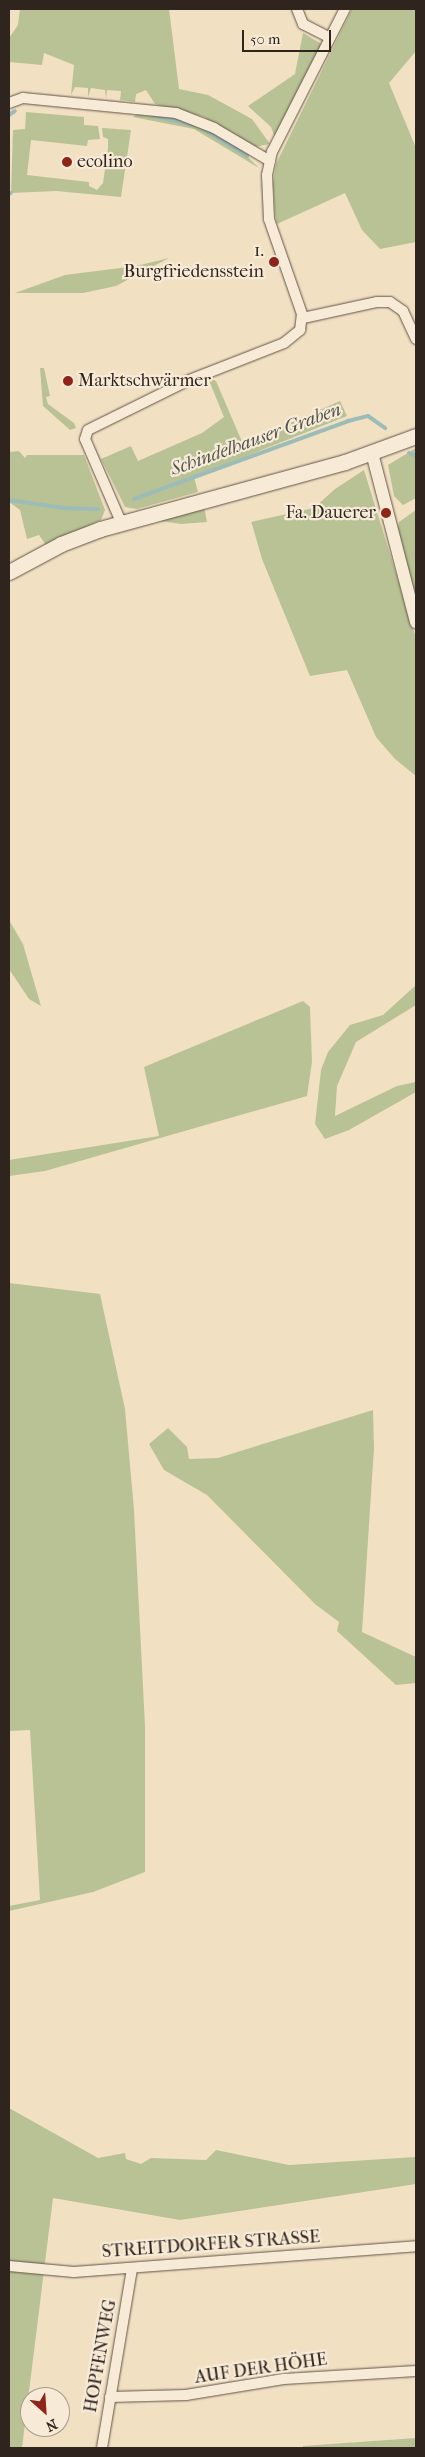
<!DOCTYPE html>
<html>
<head>
<meta charset="utf-8">
<style>
	body { margin:0 }
	#map { position:relative; width:425px; height:2457px; overflow:hidden; background:#f2e0c3; font-family:"IM FELL French Canon",serif }
	div>[style] { position:absolute }
	.green>* { inset:0; background:#b9c294 }
	.stream>* { height:4px; margin:-2px; padding:0 2px; transform-origin:2px; border-radius:2px; background:#9cbcb8 }
	.roads { filter:drop-shadow(0 0 1px #605347) drop-shadow(0 0 1px #605347) }
	.minor>* { height:10px; margin:-5px; padding:0 5px; transform-origin:5px; border-radius:5px; background:#f7ebd8 }
	.tertiary>* { height:12px; margin:-6px; padding:0 6px; transform-origin:6px; border-radius:6px; background:#f7ebd8 }
	.secondary>* { height:15px; margin:-7.5px; padding:0 7.5px; transform-origin:7.5px; border-radius:7.5px; background:#f7ebd8 }
	.dots>* { width:14px; height:14px; translate:-50% -50%; box-sizing:border-box; border:2px solid #f7ebd8; border-radius:50% }
	span { translate:-50% -50%; white-space:nowrap; text-align:center; line-height:1.15; -webkit-text-stroke:4.5px #f7ebd8; paint-order:stroke }
	.poi-label { font-size:18px; color:#30241e }
	.left { translate:0 -50%; text-align:left }
	.right { translate:-100% -50%; text-align:right }
	.street-label { font-size:18px; color:#30241e }
	.water-label { font-size:19px; color:#50524c; font-style:italic }
	.frame { position:absolute; inset:0; border:10px solid #30241e; pointer-events:none }
	.north { position:absolute; left:20px; top:2387px; width:50px; height:50px; box-sizing:border-box; background:#f7ebd8; border:1px solid #a79b8e; border-radius:50%; rotate:154deg; font-size:14px; font-weight:700; line-height:20px; text-align:center; color:#30241e }
	.north::after { content:''; display:block; margin:auto; width:18px; height:22px; background:#8f2418; clip-path:polygon(50% 0,100% 100%,50% 72%,0 100%) }
	.scale { position:absolute; left:242px; top:30px; width:89px; height:22px; box-sizing:border-box; border:2px solid #30241e; border-top:0; padding-left:6px; font-size:15px; line-height:18px; white-space:nowrap; color:#30241e; -webkit-text-stroke:4px #f7ebd8; paint-order:stroke }
</style>
</head>
<body>
<div id="map">
	<div class="green">
		<div style="clip-path:polygon(20px 9px,169px 9px,179px 89px,208px 95px,252px 119px,270px 144px,254px 147px,204px 117px,155px 104px,146px 90px,136px 94px,135px 102px,120px 100px,121px 91px,107px 90px,106px 99px,105px 90px,91px 88px,88px 97px,88px 88px,75px 87px,71px 95px,74px 65px,44px 53px,42px 65px,9px 62px,9px 38px,18px 25px)"></div>
		<div style="clip-path:polygon(352px 9px,416px 9px,416px 51px,389px 83px,416px 148px,416px 242px,380px 249px,362px 230px,345px 193px,277px 224px,275px 215px,273px 183px,276px 164px)"></div>
		<div style="clip-path:polygon(303px 33px,325px 46px,275px 138px,271px 127px,248px 106px,295px 74px)"></div>
		<div style="clip-path:polygon(26px 112px,84px 117px,84px 125px,98px 126px,100px 139px,88px 140px,87px 146px,31px 140px,27px 175px,89px 182px,89px 186px,97px 190px,103px 183px,108px 148px,108px 139px,103px 137px,102px 128px,131px 130px,121px 197px,56px 191px,11px 193px,13px 130px,25px 129px)"></div>
		<div style="clip-path:polygon(137px 114px,179px 120px,201px 128px,247px 156px,259px 168px,194px 129px,133px 117px)"></div>
		<div style="clip-path:polygon(169px 258px,116px 286px,83px 293px,15px 293px,65px 275px,136px 266px)"></div>
		<div style="clip-path:polygon(44px 368px,50px 396px,46px 397px,48px 404px,74px 423px,76px 428px,70px 430px,43px 406px,40px 368px)"></div>
		<div style="clip-path:polygon(208px 378px,216px 381px,243px 444px,340px 401px,347px 416px,194px 477px,198px 492px,137px 509px,125px 507px,101px 459px,131px 446px,138px 461px,202px 433px,224px 417px)"></div>
		<div style="clip-path:polygon(416px 448px,416px 498px,403px 505px,394px 496px,388px 465px)"></div>
		<div style="clip-path:polygon(19px 451px,25px 458px,27px 455px,84px 455px,105px 510px,101px 520px,46px 545px,39px 535px,27px 539px,20px 510px,9px 502px,9px 452px)"></div>
		<div style="clip-path:polygon(364px 470px,416px 638px,416px 776px,395px 759px,376px 737px,347px 670px,310px 676px,262px 559px,252px 524px,251px 522px,314px 508px,335px 489px)"></div>
		<div style="clip-path:polygon(204px 506px,207px 522px,181px 524px,153px 520px)"></div>
		<div style="clip-path:polygon(416px 510px,416px 603px,398px 528px,399px 522px)"></div>
		<div style="clip-path:polygon(9px 920px,23px 944px,41px 1006px,29px 999px,9px 969px)"></div>
		<div style="clip-path:polygon(416px 985px,416px 1005px,356px 1042px,337px 1086px,335px 1116px,397px 1086px,416px 1082px,416px 1092px,349px 1130px,325px 1139px,315px 1124px,321px 1070px,328px 1052px,350px 1025px,383px 1015px)"></div>
		<div style="clip-path:polygon(303px 1001px,310px 1007px,312px 1062px,307px 1096px,45px 1171px,9px 1176px,9px 1160px,159px 1136px,144px 1067px)"></div>
		<div style="clip-path:polygon(9px 1283px,100px 1294px,125px 1409px,134px 1510px,145px 1726px,145px 1872px,93px 1892px,9px 1911px,9px 1906px,40px 1900px,30px 1730px,9px 1731px)"></div>
		<div style="clip-path:polygon(373px 1410px,374px 1448px,362px 1632px,416px 1657px,416px 1683px,396px 1685px,337px 1631px,339px 1622px,315px 1604px,207px 1495px,164px 1470px,149px 1444px,168px 1428px,187px 1447px,189px 1459px,218px 1458px)"></div>
		<div style="clip-path:polygon(9px 2108px,98px 2158px,125px 2153px,126px 2159px,141px 2164px,151px 2158px,206px 2160px,216px 2150px,289px 2165px,416px 2157px,416px 2184px,180px 2220px,53px 2198px,22px 2448px,9px 2448px)"></div>
		<div style="clip-path:polygon(416px 2438px,416px 2448px,303px 2448px,303px 2446px)"></div>
	</div>
	<div class="stream">
		<div style="left:9px;top:115px;width:7px;rotate:-34deg"></div>
		<div style="left:151px;top:115px;width:43px;rotate:13.4deg"></div>
		<div style="left:202px;top:128px;width:53px;rotate:31.9deg"></div>
		<div style="left:9px;top:194px;width:2px;rotate:-27deg"></div>
		<div style="left:409px;top:453px;width:8px;rotate:23deg"></div>
		<div style="left:134px;top:499px;width:228px;rotate:-20deg"></div>
		<div style="left:348px;top:421px;width:21px;rotate:-14deg"></div>
		<div style="left:368px;top:416px;width:21px;rotate:35deg"></div>
		<div style="left:9px;top:500px;width:55px;rotate:8.4deg"></div>
		<div style="left:63px;top:508px;width:35px;rotate:2deg"></div>
	</div>
	<div class="roads">
		<div class="minor">
			<div style="left:297px;top:9px;width:16px;rotate:68deg"></div>
			<div style="left:303px;top:24px;width:30px;rotate:27deg"></div>
			<div style="left:9px;top:103px;width:15px;rotate:-20deg"></div>
			<div style="left:23px;top:98px;width:154px;rotate:5.6deg"></div>
			<div style="left:176px;top:113px;width:41px;rotate:21.5deg"></div>
			<div style="left:214px;top:128px;width:65px;rotate:30.5deg"></div>
			<div style="left:303px;top:318px;width:76px;rotate:-12.2deg"></div>
			<div style="left:377px;top:302px;width:13px"></div>
			<div style="left:390px;top:302px;width:16px;rotate:35deg"></div>
			<div style="left:403px;top:311px;width:31px;rotate:65deg"></div>
			<div style="left:121px;top:522px;width:90px;rotate:-113.4deg"></div>
			<div style="left:85px;top:439px;width:9px;rotate:-72deg"></div>
			<div style="left:88px;top:430px;width:110px;rotate:-26.3deg"></div>
			<div style="left:187px;top:381px;width:104px;rotate:-21.4deg"></div>
			<div style="left:284px;top:343px;width:21px;rotate:-39deg"></div>
			<div style="left:300px;top:330px;width:16px;rotate:-83deg"></div>
			<div style="left:302px;top:314px;width:101px;rotate:-109.2deg"></div>
			<div style="left:269px;top:219px;width:44px;rotate:-92.6deg"></div>
			<div style="left:267px;top:175px;width:24px;rotate:-78deg"></div>
			<div style="left:272px;top:152px;width:161px;rotate:-63deg"></div>
			<div style="left:9px;top:2266px;width:65px;rotate:5.3deg"></div>
			<div style="left:74px;top:2272px;width:343px;rotate:-4.3deg"></div>
			<div style="left:110px;top:2397px;width:76px;rotate:-1.5deg"></div>
			<div style="left:186px;top:2395px;width:99px;rotate:-9.3deg"></div>
			<div style="left:284px;top:2379px;width:132px;rotate:-3.5deg"></div>
			<div style="left:102px;top:2448px;width:182px;rotate:-80.5deg"></div>
		</div>
		<div class="tertiary">
			<div style="left:372px;top:453px;width:175px;rotate:75.4deg"></div>
		</div>
		<div class="secondary">
			<div style="left:9px;top:572px;width:59px;rotate:-28.3deg"></div>
			<div style="left:61px;top:544px;width:42px;rotate:-21deg"></div>
			<div style="left:100px;top:529px;width:254px;rotate:-15.3deg"></div>
			<div style="left:345px;top:462px;width:76px;rotate:-20.1deg"></div>
		</div>
	</div>
	<div class="dots">
		<div style="left:67px;top:162px;background:#8f2418"></div>
		<div style="left:274px;top:262px;background:#8f2418"></div>
		<div style="left:68px;top:381px;background:#8f2418"></div>
		<div style="left:386px;top:513px;background:#8f2418"></div>
	</div>
	<div class="poi-label">
		<span class="left" style="left:77px;top:162px">ecolino</span>
		<span class="right" style="left:264px;top:262px">1.<br>Burgfriedensstein</span>
		<span class="left" style="left:78px;top:381px">Marktschwärmer</span>
		<span class="right" style="left:376px;top:513px">Fa. Dauerer</span>
	</div>
	<div class="street-label">
		<span style="left:211px;top:2245px;rotate:-4deg">STREITDORFER STRASSE</span>
		<span style="left:101px;top:2356px;rotate:-80deg">HOPFENWEG</span>
		<span style="left:261px;top:2369px;rotate:-8deg">AUF DER HÖHE</span>
	</div>
	<div class="water-label">
		<span style="left:256px;top:440px;rotate:-20deg">Schindelhauser Graben</span>
	</div>
	<div class="frame"></div>
	<div class="north">N</div>
	<div class="scale">50 m</div>
</div>
</body>
</html>
